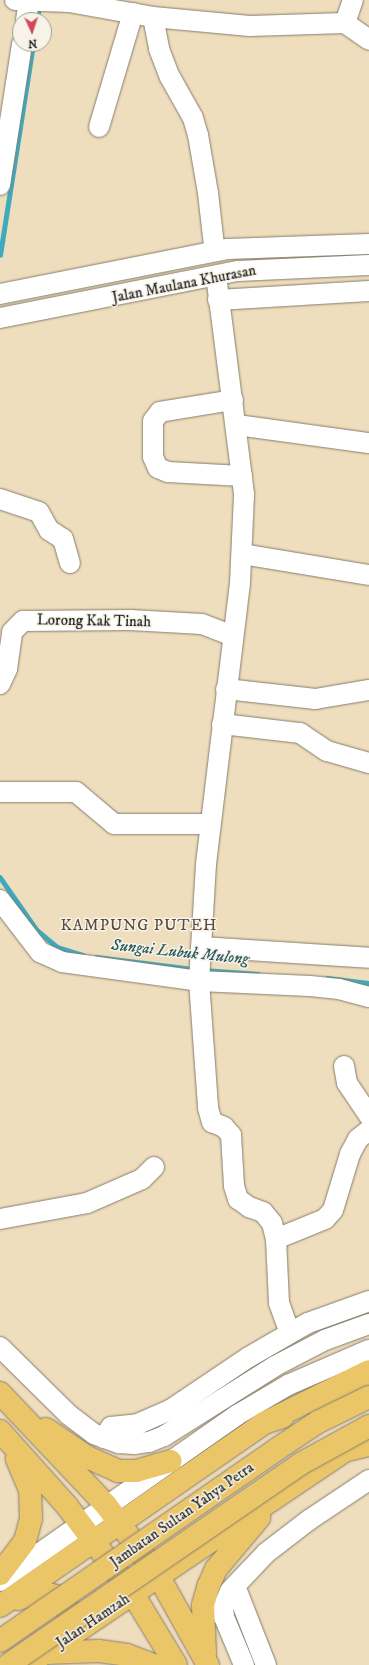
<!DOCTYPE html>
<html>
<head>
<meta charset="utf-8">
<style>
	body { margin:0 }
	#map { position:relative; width:369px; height:1665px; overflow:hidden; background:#efdebd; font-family:"IM FELL DW Pica",serif }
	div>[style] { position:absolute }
	.stream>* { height:4.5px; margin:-2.25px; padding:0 2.25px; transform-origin:2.25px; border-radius:2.25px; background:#3eaabd }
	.roads { filter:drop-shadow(0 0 1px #867d6c) drop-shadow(0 0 1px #867d6c) }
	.minor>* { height:20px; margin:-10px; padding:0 10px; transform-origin:10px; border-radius:10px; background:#fff }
	.major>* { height:22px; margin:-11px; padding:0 11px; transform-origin:11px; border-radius:11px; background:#ebc669 }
	.highway>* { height:22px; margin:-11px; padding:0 11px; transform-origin:11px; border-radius:11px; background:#ebc669 }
	.bridges { filter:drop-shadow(0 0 1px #867d6c) drop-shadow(0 0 1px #867d6c) }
	.highway-bridge>* { height:22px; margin:-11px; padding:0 11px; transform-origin:11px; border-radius:11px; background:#ebc669 }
	span { translate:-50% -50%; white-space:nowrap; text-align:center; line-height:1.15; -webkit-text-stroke:3px #f7f3e8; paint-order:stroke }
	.street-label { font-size:15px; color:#1c1c1c }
	.neighbourhood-label { font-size:16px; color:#5b483f; letter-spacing:1px }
	.water-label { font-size:16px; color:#2b5c64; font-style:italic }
	.north { position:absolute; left:12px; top:12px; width:40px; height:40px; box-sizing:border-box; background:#f7f3e8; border:1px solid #9f9d96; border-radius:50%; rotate:177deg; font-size:11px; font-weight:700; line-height:16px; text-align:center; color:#1c1c1c }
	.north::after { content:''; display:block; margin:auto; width:14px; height:18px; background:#d1495b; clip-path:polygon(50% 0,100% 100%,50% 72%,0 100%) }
</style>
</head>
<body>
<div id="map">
	<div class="stream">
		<div style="left:37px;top:20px;width:14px;rotate:-82deg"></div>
		<div style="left:0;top:255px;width:214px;rotate:-81.1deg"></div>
		<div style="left:0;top:877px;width:65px;rotate:55.1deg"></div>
		<div style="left:37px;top:930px;width:26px;rotate:40deg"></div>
		<div style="left:57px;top:947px;width:27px;rotate:17deg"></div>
		<div style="left:96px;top:957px;width:99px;rotate:7deg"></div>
		<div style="left:203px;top:970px;width:55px;rotate:4.2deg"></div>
		<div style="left:327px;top:978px;width:42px;rotate:6.8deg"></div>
	</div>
	<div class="roads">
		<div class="minor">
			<div style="left:15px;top:0;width:54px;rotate:2.1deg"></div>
			<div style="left:69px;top:2px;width:85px;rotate:10.1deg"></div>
			<div style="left:153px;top:17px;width:97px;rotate:5.3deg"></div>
			<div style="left:250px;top:26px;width:95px;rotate:-1.8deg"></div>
			<div style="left:345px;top:23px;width:29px;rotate:35deg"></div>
			<div style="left:153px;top:17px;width:33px;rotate:79deg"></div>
			<div style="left:159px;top:49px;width:30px;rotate:69deg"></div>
			<div style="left:170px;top:77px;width:47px;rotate:60.7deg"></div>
			<div style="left:193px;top:118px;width:18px;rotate:74deg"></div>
			<div style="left:198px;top:135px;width:59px;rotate:80.2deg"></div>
			<div style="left:208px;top:193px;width:53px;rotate:83.5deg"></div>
			<div style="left:26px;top:20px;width:20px;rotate:-81deg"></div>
			<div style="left:345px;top:23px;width:24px;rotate:-71deg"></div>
			<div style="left:99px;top:127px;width:119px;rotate:-73.4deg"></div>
			<div style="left:0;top:185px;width:143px;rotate:-81.1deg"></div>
			<div style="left:217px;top:283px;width:214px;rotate:82.7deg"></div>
			<div style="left:244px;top:495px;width:88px;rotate:92.6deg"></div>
			<div style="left:240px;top:583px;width:283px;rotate:96.9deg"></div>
			<div style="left:206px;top:864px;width:117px;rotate:93.4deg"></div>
			<div style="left:199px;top:981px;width:127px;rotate:85.9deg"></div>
			<div style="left:208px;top:1108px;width:15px;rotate:74deg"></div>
			<div style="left:212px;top:1122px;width:13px;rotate:23deg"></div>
			<div style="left:224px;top:1127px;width:11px;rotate:49deg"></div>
			<div style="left:231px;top:1135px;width:51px;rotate:86.6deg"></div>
			<div style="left:234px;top:1186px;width:14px;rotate:73deg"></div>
			<div style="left:238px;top:1199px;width:14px;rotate:36deg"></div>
			<div style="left:249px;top:1207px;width:15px;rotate:20deg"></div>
			<div style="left:263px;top:1212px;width:14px;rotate:51deg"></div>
			<div style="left:272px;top:1223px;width:16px;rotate:76deg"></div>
			<div style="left:276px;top:1239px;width:64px;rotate:87.3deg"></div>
			<div style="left:279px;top:1303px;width:32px;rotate:70deg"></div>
			<div style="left:0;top:294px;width:231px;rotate:-11.2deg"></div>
			<div style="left:227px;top:249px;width:142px;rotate:-2deg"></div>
			<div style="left:218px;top:300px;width:151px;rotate:-3.4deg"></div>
			<div style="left:0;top:318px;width:243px;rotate:-11.2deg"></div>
			<div style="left:238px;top:271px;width:131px;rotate:-2.6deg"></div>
			<div style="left:233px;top:400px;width:74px;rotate:170.7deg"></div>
			<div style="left:160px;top:412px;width:11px;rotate:128deg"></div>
			<div style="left:153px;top:421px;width:36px;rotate:90deg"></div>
			<div style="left:153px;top:457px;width:12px;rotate:66deg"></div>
			<div style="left:158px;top:468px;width:11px;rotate:22deg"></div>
			<div style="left:168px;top:472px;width:74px;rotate:3.1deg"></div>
			<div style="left:237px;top:425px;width:133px;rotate:7.8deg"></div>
			<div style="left:0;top:499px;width:41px;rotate:18.4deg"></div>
			<div style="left:39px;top:512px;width:21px;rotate:61deg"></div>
			<div style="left:49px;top:530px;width:17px;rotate:33deg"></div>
			<div style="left:63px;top:539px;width:25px;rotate:74deg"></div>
			<div style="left:242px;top:554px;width:129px;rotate:9.4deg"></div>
			<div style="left:0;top:684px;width:17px;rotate:-65deg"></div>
			<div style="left:7px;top:669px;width:37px;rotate:-82deg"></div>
			<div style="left:12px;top:632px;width:16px;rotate:-45deg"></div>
			<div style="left:23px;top:621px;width:107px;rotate:-0.5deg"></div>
			<div style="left:130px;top:620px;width:72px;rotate:3.2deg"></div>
			<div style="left:202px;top:624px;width:33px;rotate:21deg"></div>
			<div style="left:226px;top:689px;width:90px;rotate:6.4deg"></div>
			<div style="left:315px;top:699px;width:55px;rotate:-9.5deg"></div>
			<div style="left:222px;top:724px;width:79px;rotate:6.6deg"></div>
			<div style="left:300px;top:733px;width:32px;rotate:34deg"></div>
			<div style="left:327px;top:751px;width:44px;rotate:15.9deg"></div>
			<div style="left:0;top:792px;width:76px"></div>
			<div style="left:76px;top:792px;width:50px;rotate:40.1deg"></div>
			<div style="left:114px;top:824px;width:96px"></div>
			<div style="left:0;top:900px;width:66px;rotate:52.4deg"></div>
			<div style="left:40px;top:952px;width:24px;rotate:24deg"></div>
			<div style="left:62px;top:962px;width:138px;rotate:7.9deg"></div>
			<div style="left:199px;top:981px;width:111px;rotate:2.6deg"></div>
			<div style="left:310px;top:986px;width:29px;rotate:6deg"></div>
			<div style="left:339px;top:989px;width:31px;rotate:15deg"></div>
			<div style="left:201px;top:947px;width:168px;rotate:3.7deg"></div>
			<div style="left:344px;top:1066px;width:17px;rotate:80deg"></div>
			<div style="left:347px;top:1083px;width:40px;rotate:56deg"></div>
			<div style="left:0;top:1219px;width:88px;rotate:-10.4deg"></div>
			<div style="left:87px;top:1203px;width:60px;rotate:-23.6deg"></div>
			<div style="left:142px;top:1179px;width:17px;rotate:-45deg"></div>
			<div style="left:276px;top:1239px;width:53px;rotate:-22.2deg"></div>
			<div style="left:325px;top:1219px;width:12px;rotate:-48deg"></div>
			<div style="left:333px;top:1210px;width:59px;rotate:-73.1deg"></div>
			<div style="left:350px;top:1154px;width:17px;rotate:-62deg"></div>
			<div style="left:358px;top:1139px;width:14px;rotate:-39deg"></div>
			<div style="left:0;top:1347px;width:97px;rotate:44.6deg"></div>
			<div style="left:69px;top:1415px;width:31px;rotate:37deg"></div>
			<div style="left:94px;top:1434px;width:27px;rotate:20deg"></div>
			<div style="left:119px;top:1443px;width:15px;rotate:4deg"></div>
			<div style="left:134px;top:1444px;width:15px;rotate:-8deg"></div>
			<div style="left:149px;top:1442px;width:16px;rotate:-22deg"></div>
			<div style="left:164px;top:1436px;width:131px;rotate:-32.2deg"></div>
			<div style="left:275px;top:1366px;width:56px;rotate:-27.5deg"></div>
			<div style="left:325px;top:1340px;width:47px;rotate:-20deg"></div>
			<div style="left:104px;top:1438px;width:13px;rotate:-58deg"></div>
			<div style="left:111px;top:1427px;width:27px;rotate:-6deg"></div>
			<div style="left:138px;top:1424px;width:35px;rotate:-24deg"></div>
			<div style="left:170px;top:1410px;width:95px;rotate:-33.9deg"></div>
			<div style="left:249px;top:1357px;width:68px;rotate:-30deg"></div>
			<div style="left:308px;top:1323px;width:65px;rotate:-19.8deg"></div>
			<div style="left:0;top:1581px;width:289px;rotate:-35deg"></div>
			<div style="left:237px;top:1415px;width:59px;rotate:-30.5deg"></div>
			<div style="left:288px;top:1385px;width:88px;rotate:-23.4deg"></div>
			<div style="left:235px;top:1586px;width:85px;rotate:68.6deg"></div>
			<div style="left:244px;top:1665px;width:52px;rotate:-112.6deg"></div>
			<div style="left:224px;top:1617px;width:10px;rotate:-96deg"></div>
			<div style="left:223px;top:1607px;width:17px;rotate:-66deg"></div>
			<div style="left:230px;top:1591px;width:52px;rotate:-46.5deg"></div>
			<div style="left:266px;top:1553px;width:54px;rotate:-37.5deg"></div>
			<div style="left:309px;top:1520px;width:72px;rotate:-33.7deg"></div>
		</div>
		<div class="major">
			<div style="left:0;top:1393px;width:154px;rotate:46.6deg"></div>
			<div style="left:106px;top:1505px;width:89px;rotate:53.6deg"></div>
			<div style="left:159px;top:1577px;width:101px;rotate:60.9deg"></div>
			<div style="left:317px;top:1405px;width:55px;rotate:-18.1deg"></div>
			<div style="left:46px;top:1429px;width:50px;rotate:34.3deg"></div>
			<div style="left:87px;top:1457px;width:34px;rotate:24deg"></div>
			<div style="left:118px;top:1471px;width:18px"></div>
			<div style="left:136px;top:1471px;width:36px;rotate:-16deg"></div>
			<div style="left:0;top:1431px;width:101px;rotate:48.2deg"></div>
			<div style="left:67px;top:1506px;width:110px;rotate:53.1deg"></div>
			<div style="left:133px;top:1594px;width:83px;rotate:58.8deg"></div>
			<div style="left:0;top:1574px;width:41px;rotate:-52.9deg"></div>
			<div style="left:25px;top:1541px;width:24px;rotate:-75deg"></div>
			<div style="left:31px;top:1518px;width:28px;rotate:-92deg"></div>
			<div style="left:30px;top:1490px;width:34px;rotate:-113deg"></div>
			<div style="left:18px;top:1599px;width:23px;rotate:-18deg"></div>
			<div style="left:40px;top:1592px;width:16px;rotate:14deg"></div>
			<div style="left:56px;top:1596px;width:9px;rotate:36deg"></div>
			<div style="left:63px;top:1601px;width:16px;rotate:63deg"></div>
			<div style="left:70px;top:1615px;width:12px;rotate:95deg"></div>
			<div style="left:69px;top:1627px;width:14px;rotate:126deg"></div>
			<div style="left:0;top:1606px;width:321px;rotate:-34.7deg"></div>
			<div style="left:264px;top:1423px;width:20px;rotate:-18deg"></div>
			<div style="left:46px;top:1653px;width:53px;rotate:-2.2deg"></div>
			<div style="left:99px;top:1651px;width:28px;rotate:8deg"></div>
			<div style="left:127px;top:1655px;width:28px;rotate:21deg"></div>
			<div style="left:205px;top:1653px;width:48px;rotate:-92.4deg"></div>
			<div style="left:203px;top:1605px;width:19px;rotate:-74deg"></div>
			<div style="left:208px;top:1587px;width:20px;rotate:-66deg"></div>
			<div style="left:216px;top:1569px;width:67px;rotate:-49.9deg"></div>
			<div style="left:27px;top:1665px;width:405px;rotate:-34deg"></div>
		</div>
		<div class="highway">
			<div style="left:264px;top:1423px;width:117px;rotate:-26.3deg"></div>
			<div style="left:347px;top:1450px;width:23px;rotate:-13deg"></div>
		</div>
	</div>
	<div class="bridges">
		<div class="highway-bridge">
			<div style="left:0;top:1641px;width:337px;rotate:-34.7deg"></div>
			<div style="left:277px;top:1449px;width:49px;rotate:-33.4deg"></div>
			<div style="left:318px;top:1422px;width:57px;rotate:-26.1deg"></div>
			<div style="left:8px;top:1665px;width:354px;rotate:-34.5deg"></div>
			<div style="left:300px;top:1464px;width:79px;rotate:-28.8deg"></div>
		</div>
	</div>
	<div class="street-label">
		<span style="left:184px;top:284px;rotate:-11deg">Jalan Maulana Khurasan</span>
		<span style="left:94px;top:621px;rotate:1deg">Lorong Kak Tinah</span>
		<span style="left:182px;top:1515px;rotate:-35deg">Jambatan Sultan Yahya Petra</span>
		<span style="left:93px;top:1621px;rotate:-34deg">Jalan Hamzah</span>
	</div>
	<div class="neighbourhood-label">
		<span style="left:139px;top:925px">KAMPUNG PUTEH</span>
	</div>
	<div class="water-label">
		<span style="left:180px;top:952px;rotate:6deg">Sungai Lubuk Mulong</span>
	</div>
	<div class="north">N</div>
</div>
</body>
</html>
